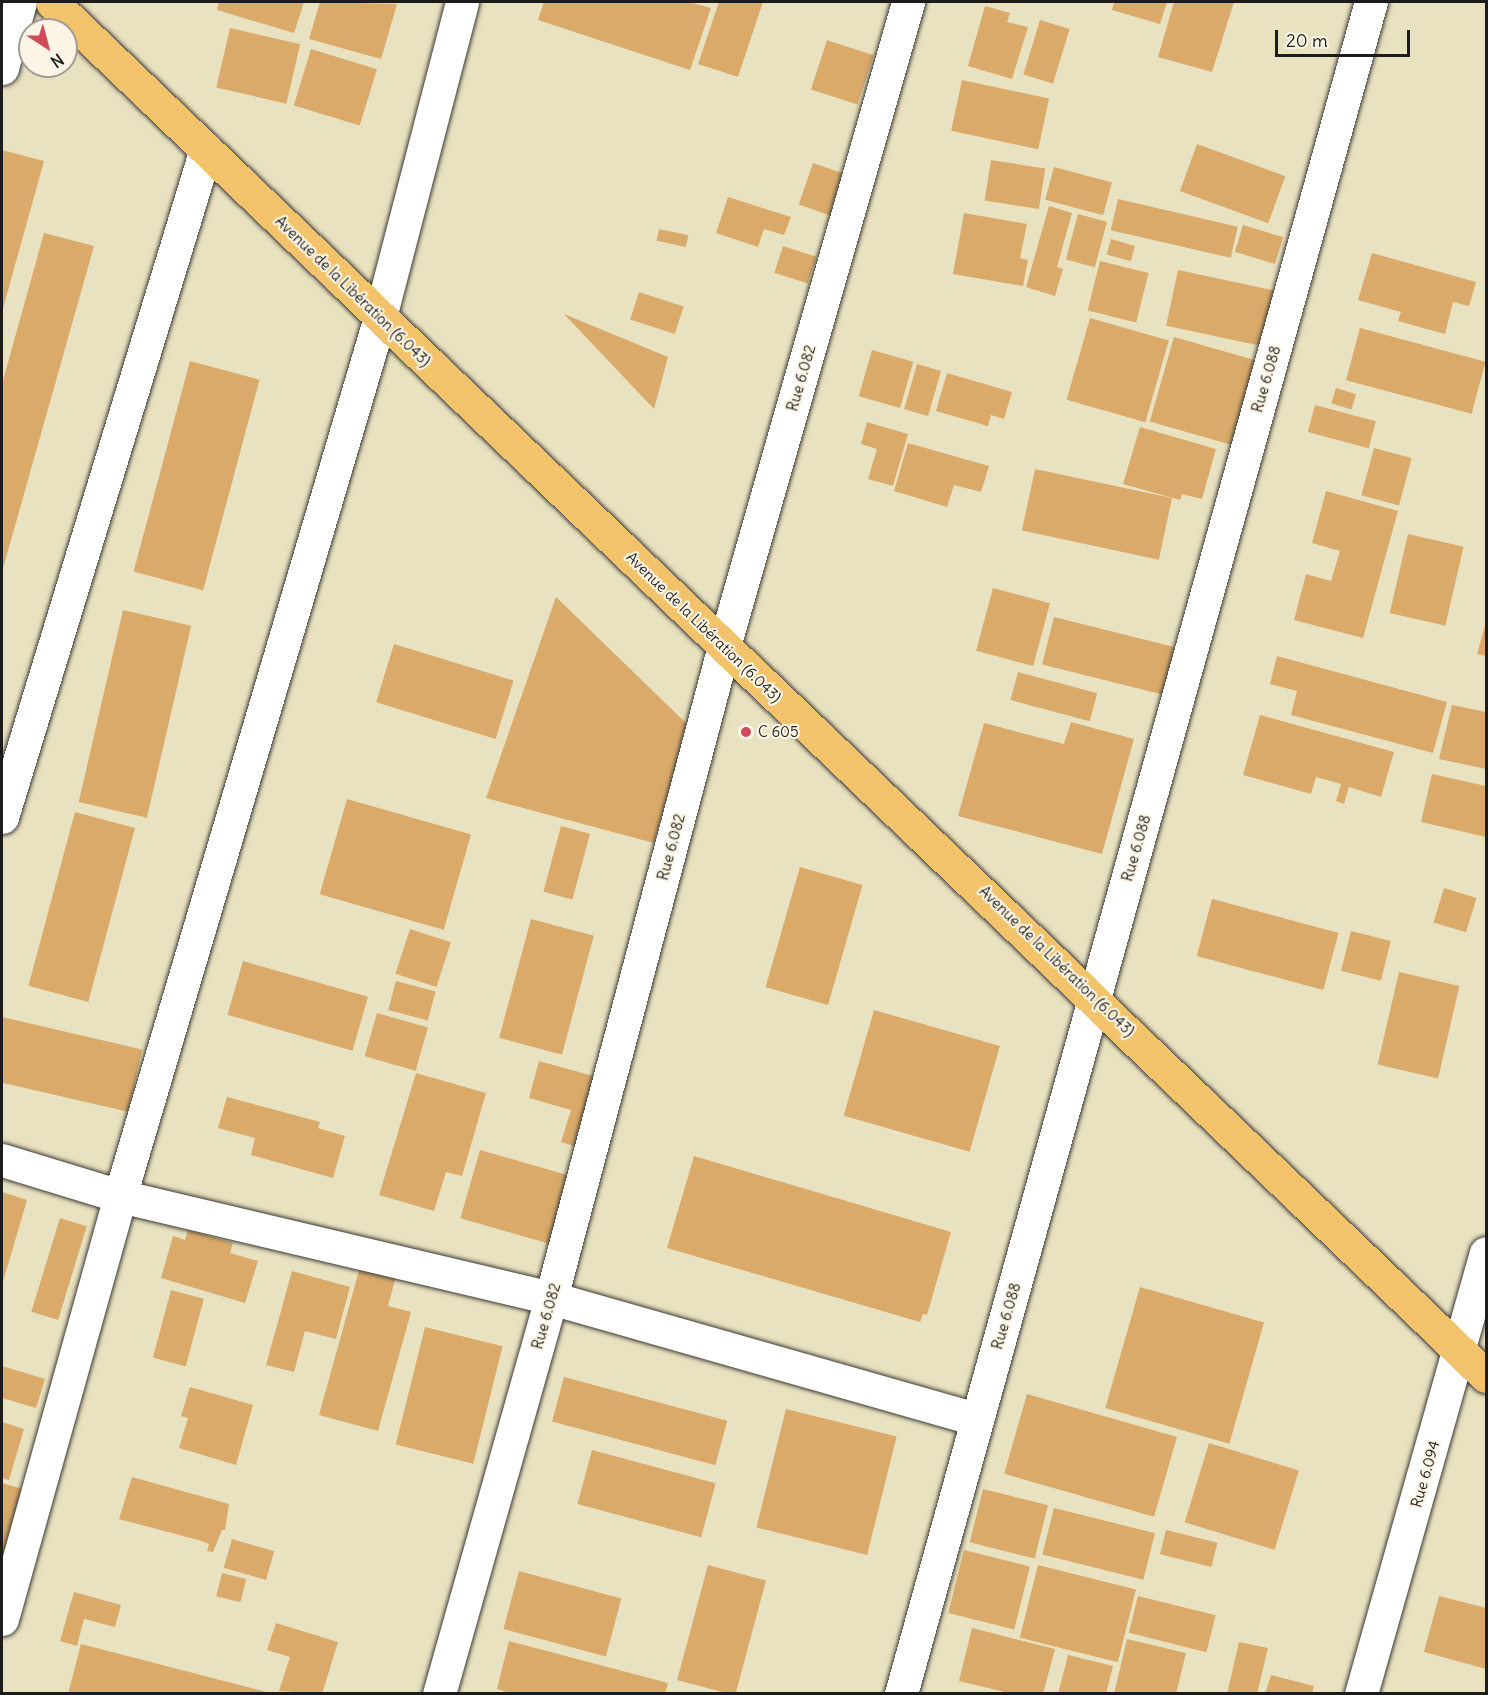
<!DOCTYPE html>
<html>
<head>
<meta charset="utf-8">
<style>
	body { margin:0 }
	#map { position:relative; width:1488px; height:1695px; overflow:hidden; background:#e9e2c0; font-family:Delius,sans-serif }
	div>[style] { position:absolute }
	.building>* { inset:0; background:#daaa6b; transform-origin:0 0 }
	.roads { filter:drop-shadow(0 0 2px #3b3a35) drop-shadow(0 0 2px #3b3a35) }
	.minor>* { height:33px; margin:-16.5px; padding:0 16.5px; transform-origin:16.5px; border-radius:16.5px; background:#fff }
	.major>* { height:33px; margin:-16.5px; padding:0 16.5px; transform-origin:16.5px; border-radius:16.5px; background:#f2c36a }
	.dots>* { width:16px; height:16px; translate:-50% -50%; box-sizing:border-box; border:3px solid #fcf5e5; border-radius:50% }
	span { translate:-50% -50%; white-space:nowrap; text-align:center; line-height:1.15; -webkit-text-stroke:4.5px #fcf5e5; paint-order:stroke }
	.street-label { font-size:15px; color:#1c1c1c }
	.poi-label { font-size:15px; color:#1c1c1c }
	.left { translate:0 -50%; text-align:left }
	.frame { position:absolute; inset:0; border:3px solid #1c1c1c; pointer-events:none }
	.north { position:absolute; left:18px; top:18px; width:60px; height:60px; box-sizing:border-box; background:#fcf5e5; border:2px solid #a29e95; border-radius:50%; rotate:144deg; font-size:16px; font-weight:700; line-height:24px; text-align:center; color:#1c1c1c }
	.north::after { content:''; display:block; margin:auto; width:21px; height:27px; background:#d1495b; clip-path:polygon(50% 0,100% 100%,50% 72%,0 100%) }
	.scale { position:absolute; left:1275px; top:30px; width:135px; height:27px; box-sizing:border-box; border:3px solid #1c1c1c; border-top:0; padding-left:8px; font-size:18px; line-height:21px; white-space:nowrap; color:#1c1c1c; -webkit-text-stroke:4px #fcf5e5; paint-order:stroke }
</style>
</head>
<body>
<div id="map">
	<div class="building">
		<div style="clip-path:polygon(219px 2px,304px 2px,294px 33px,217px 10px)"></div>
		<div style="clip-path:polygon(320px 2px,397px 4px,381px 59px,309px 39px)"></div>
		<div style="clip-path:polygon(544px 2px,689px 2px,711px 8px,690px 70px,538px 20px)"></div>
		<div style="clip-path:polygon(719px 2px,763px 2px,738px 77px,698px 64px)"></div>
		<div style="clip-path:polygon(1114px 2px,1167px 2px,1160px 24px,1112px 10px)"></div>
		<div style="clip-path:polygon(1174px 2px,1234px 2px,1212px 72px,1158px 57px)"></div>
		<div style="clip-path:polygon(985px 6px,1010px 13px,1007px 22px,1028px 27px,1012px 79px,968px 66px)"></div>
		<div style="left:1040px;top:20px;width:31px;height:57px;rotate:17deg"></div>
		<div style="left:230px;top:28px;width:72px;height:61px;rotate:13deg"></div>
		<div style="left:827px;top:40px;width:49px;height:52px;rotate:18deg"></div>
		<div style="left:311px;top:49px;width:69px;height:59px;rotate:17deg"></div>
		<div style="left:962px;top:80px;width:89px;height:52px;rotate:12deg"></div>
		<div style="left:1197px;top:144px;width:94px;height:50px;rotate:20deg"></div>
		<div style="clip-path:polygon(2px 150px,44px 161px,2px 312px)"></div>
		<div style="left:991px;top:160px;width:55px;height:41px;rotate:9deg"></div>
		<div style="left:813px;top:163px;width:37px;height:44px;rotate:19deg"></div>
		<div style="left:1054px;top:167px;width:60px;height:34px;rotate:15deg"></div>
		<div style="clip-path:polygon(728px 197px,791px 217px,784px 235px,764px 229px,758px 247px,716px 233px)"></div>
		<div style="left:1118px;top:199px;width:123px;height:32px;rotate:13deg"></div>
		<div style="clip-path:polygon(1049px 206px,1072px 213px,1057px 267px,1063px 269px,1055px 296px,1026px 287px)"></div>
		<div style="clip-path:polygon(964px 213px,1027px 224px,1020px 258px,1028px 260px,1023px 286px,953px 274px)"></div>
		<div style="left:1078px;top:214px;width:30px;height:47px;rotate:15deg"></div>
		<div style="left:1243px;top:225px;width:42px;height:28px;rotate:17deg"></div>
		<div style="left:659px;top:229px;width:30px;height:12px;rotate:12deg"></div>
		<div style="clip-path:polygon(44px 233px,94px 246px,2px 572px,2px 384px)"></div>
		<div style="left:1111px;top:239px;width:25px;height:16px;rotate:16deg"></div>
		<div style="left:783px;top:246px;width:35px;height:28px;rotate:18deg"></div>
		<div style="clip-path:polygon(1372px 253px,1476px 282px,1469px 306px,1453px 302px,1445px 334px,1398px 321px,1401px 312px,1358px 300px)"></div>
		<div style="left:1100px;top:261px;width:50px;height:51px;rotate:14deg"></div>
		<div style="left:1178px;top:270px;width:109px;height:57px;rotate:12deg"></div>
		<div style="left:639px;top:292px;width:47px;height:29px;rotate:18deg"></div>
		<div style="clip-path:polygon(564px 314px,668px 357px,654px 409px)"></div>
		<div style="left:1090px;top:318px;width:82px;height:85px;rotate:16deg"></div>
		<div style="left:1360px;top:328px;width:130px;height:54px;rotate:15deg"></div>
		<div style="left:1174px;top:337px;width:98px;height:88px;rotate:16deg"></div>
		<div style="left:872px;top:350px;width:43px;height:48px;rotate:16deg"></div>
		<div style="left:190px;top:361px;width:72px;height:218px;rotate:15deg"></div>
		<div style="left:917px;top:364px;width:25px;height:47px;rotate:16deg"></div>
		<div style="clip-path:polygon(947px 373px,1012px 392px,1004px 419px,991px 415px,988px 426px,936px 411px)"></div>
		<div style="left:1336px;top:388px;width:21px;height:16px;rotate:17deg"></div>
		<div style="left:1315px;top:405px;width:63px;height:28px;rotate:15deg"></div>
		<div style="clip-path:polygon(867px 422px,908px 434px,893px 486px,868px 479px,877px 449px,861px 444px)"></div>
		<div style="clip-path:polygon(1140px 427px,1216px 449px,1202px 499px,1182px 494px,1180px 500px,1123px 484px)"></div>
		<div style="clip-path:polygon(908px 443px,989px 466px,981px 492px,954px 485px,947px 507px,894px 491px)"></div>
		<div style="left:1374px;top:448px;width:39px;height:49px;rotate:15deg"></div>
		<div style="left:1035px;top:469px;width:140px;height:63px;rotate:12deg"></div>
		<div style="clip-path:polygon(1326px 491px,1398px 511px,1363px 638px,1294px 620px,1306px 574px,1331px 581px,1340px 551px,1312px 543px)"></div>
		<div style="left:1408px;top:534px;width:57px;height:81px;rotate:13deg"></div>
		<div style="left:993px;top:588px;width:59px;height:65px;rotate:15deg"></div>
		<div style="clip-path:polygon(556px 597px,688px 725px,654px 843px,486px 798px)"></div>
		<div style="left:123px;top:610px;width:70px;height:197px;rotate:13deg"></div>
		<div style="left:1054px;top:617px;width:124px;height:49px;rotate:14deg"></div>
		<div style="clip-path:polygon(1486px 622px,1486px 656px,1477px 654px)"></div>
		<div style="left:394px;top:644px;width:125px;height:61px;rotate:17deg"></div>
		<div style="clip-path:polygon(1277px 656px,1447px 702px,1433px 753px,1291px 715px,1297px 691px,1270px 684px)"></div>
		<div style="left:1018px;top:672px;width:82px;height:29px;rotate:15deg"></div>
		<div style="clip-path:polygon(1452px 705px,1486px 712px,1486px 769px,1439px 759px)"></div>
		<div style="clip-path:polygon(1260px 715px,1394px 752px,1381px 797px,1349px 787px,1344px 804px,1336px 801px,1341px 784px,1316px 777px,1311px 794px,1243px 775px)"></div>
		<div style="clip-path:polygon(1071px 722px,1134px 739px,1102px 854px,958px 816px,984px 723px,1064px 744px)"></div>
		<div style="clip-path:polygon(1432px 774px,1486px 786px,1486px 837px,1421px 822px)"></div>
		<div style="left:347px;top:799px;width:129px;height:99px;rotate:16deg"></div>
		<div style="left:75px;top:812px;width:62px;height:180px;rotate:15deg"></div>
		<div style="left:561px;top:826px;width:30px;height:68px;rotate:15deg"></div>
		<div style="left:800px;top:867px;width:65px;height:125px;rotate:16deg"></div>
		<div style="left:1444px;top:888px;width:34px;height:36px;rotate:17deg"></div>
		<div style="left:1212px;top:899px;width:131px;height:59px;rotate:15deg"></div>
		<div style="left:531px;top:919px;width:65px;height:123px;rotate:15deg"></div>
		<div style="left:410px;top:929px;width:43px;height:47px;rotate:18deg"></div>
		<div style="left:1351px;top:931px;width:41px;height:41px;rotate:14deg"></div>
		<div style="left:243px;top:961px;width:130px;height:56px;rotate:16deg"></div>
		<div style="left:1399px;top:972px;width:62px;height:95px;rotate:13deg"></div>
		<div style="left:396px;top:981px;width:41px;height:30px;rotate:15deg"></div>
		<div style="left:874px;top:1010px;width:131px;height:110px;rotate:16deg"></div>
		<div style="left:377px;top:1013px;width:53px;height:45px;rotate:16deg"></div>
		<div style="left:2px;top:1017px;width:144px;height:64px;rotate:13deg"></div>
		<div style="clip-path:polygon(539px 1061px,604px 1079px,583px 1149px,561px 1142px,571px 1110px,529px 1098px)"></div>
		<div style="clip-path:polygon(416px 1073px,486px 1093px,462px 1176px,446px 1172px,434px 1211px,379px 1195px)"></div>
		<div style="clip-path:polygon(227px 1097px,320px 1122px,318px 1128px,345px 1136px,333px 1178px,251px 1155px,255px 1138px,218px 1128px)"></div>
		<div style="left:480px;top:1150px;width:100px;height:71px;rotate:16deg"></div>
		<div style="clip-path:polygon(694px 1156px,951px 1232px,927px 1315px,923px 1314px,920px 1322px,667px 1248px)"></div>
		<div style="clip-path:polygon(2px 1192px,27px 1200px,2px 1285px)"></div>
		<div style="left:60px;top:1218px;width:28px;height:98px;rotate:17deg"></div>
		<div style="clip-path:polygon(188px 1230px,233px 1243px,230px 1253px,258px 1261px,245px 1303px,161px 1278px,173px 1236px,185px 1240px)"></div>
		<div style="clip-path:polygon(360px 1267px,396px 1276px,388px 1306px,411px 1312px,378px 1431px,319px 1415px)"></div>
		<div style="clip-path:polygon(292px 1271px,350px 1287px,336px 1339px,305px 1331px,294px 1372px,266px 1365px)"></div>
		<div style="left:1140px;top:1287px;width:129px;height:126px;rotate:16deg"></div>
		<div style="left:171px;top:1290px;width:34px;height:70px;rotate:15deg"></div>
		<div style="left:425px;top:1327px;width:80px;height:121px;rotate:14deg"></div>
		<div style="clip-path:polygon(2px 1366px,45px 1379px,36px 1408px,2px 1398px)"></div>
		<div style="left:564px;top:1377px;width:169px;height:46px;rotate:15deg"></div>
		<div style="clip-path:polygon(190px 1387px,253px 1405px,236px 1465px,179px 1448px,188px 1418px,181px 1416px)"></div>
		<div style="left:1027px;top:1394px;width:156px;height:83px;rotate:16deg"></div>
		<div style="left:786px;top:1409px;width:114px;height:122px;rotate:14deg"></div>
		<div style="clip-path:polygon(2px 1422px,24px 1429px,9px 1480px,2px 1478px)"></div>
		<div style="left:1209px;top:1443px;width:94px;height:83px;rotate:17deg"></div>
		<div style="left:592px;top:1450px;width:128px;height:56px;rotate:15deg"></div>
		<div style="clip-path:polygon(132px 1477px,229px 1504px,225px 1530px,222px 1530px,213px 1552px,207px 1551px,209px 1544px,198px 1540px,119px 1519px)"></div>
		<div style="clip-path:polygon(2px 1483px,26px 1490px,2px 1572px)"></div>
		<div style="left:983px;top:1489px;width:67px;height:55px;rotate:14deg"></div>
		<div style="left:1054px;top:1508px;width:104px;height:48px;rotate:14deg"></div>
		<div style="left:1166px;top:1530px;width:53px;height:25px;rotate:14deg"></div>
		<div style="left:232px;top:1539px;width:44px;height:30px;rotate:16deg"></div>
		<div style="left:964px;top:1550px;width:68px;height:65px;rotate:14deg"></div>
		<div style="left:708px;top:1565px;width:60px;height:119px;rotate:15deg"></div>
		<div style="left:1038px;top:1565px;width:101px;height:75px;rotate:14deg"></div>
		<div style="left:519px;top:1571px;width:106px;height:60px;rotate:15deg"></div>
		<div style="left:222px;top:1573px;width:25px;height:24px;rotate:14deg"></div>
		<div style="clip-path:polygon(74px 1592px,121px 1605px,115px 1627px,84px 1619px,77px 1646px,60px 1641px)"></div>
		<div style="left:1138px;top:1596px;width:80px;height:38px;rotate:14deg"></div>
		<div style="clip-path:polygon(1439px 1596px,1486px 1608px,1486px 1669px,1424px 1652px)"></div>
		<div style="clip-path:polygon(276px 1623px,338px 1642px,322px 1694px,279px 1691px,290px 1657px,267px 1650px)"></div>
		<div style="clip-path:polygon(972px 1628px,1055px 1649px,1043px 1694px,1013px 1694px,959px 1681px)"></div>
		<div style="clip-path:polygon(1127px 1639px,1186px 1653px,1176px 1694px,1114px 1694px)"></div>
		<div style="clip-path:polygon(509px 1641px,668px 1683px,665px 1694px,512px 1694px,497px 1689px)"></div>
		<div style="clip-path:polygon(1239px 1642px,1268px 1648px,1257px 1694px,1227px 1694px)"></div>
		<div style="clip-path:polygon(81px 1644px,270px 1693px,270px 1694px,68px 1694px)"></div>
		<div style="clip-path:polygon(1068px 1655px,1113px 1666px,1106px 1694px,1058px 1694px)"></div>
		<div style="clip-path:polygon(1271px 1675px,1314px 1686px,1312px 1694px,1265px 1694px)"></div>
	</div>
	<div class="roads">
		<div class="minor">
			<div style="left:2px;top:68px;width:68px;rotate:-74.7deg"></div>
			<div style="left:2px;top:817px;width:698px;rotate:-73.02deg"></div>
			<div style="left:2px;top:1160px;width:123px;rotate:17deg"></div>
			<div style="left:120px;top:1196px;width:443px;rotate:13.3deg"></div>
			<div style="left:551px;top:1298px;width:443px;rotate:15.9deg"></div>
			<div style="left:2px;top:1619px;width:439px;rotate:-74.4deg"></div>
			<div style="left:120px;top:1196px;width:917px;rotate:-73.52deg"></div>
			<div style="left:380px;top:317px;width:325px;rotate:-75.4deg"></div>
			<div style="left:439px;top:1694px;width:412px;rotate:-74.2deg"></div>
			<div style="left:551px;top:1298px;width:675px;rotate:-75.14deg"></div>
			<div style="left:724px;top:646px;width:670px;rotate:-74.05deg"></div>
			<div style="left:901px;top:1694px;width:1756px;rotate:-74.48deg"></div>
			<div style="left:1361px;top:1694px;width:458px;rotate:-74.2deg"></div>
		</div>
		<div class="major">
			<div style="left:52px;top:2px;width:1986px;rotate:43.78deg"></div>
		</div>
	</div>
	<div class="dots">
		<div style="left:746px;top:732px;background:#d1495b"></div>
	</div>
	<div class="street-label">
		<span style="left:353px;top:291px;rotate:44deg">Avenue de la Libération (6.043)</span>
		<span style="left:801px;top:378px;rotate:-74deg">Rue 6.082</span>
		<span style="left:1266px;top:379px;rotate:-74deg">Rue 6.088</span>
		<span style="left:704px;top:627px;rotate:44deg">Avenue de la Libération (6.043)</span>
		<span style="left:671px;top:847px;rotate:-75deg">Rue 6.082</span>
		<span style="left:1136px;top:848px;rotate:-74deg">Rue 6.088</span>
		<span style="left:1057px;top:961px;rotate:44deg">Avenue de la Libération (6.043)</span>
		<span style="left:546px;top:1316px;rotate:-74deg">Rue 6.082</span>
		<span style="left:1006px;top:1316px;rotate:-74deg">Rue 6.088</span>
		<span style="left:1425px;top:1474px;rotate:-74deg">Rue 6.094</span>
	</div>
	<div class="poi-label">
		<span class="left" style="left:758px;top:732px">C 605</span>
	</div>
	<div class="frame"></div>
	<div class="north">N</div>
	<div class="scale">20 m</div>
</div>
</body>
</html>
